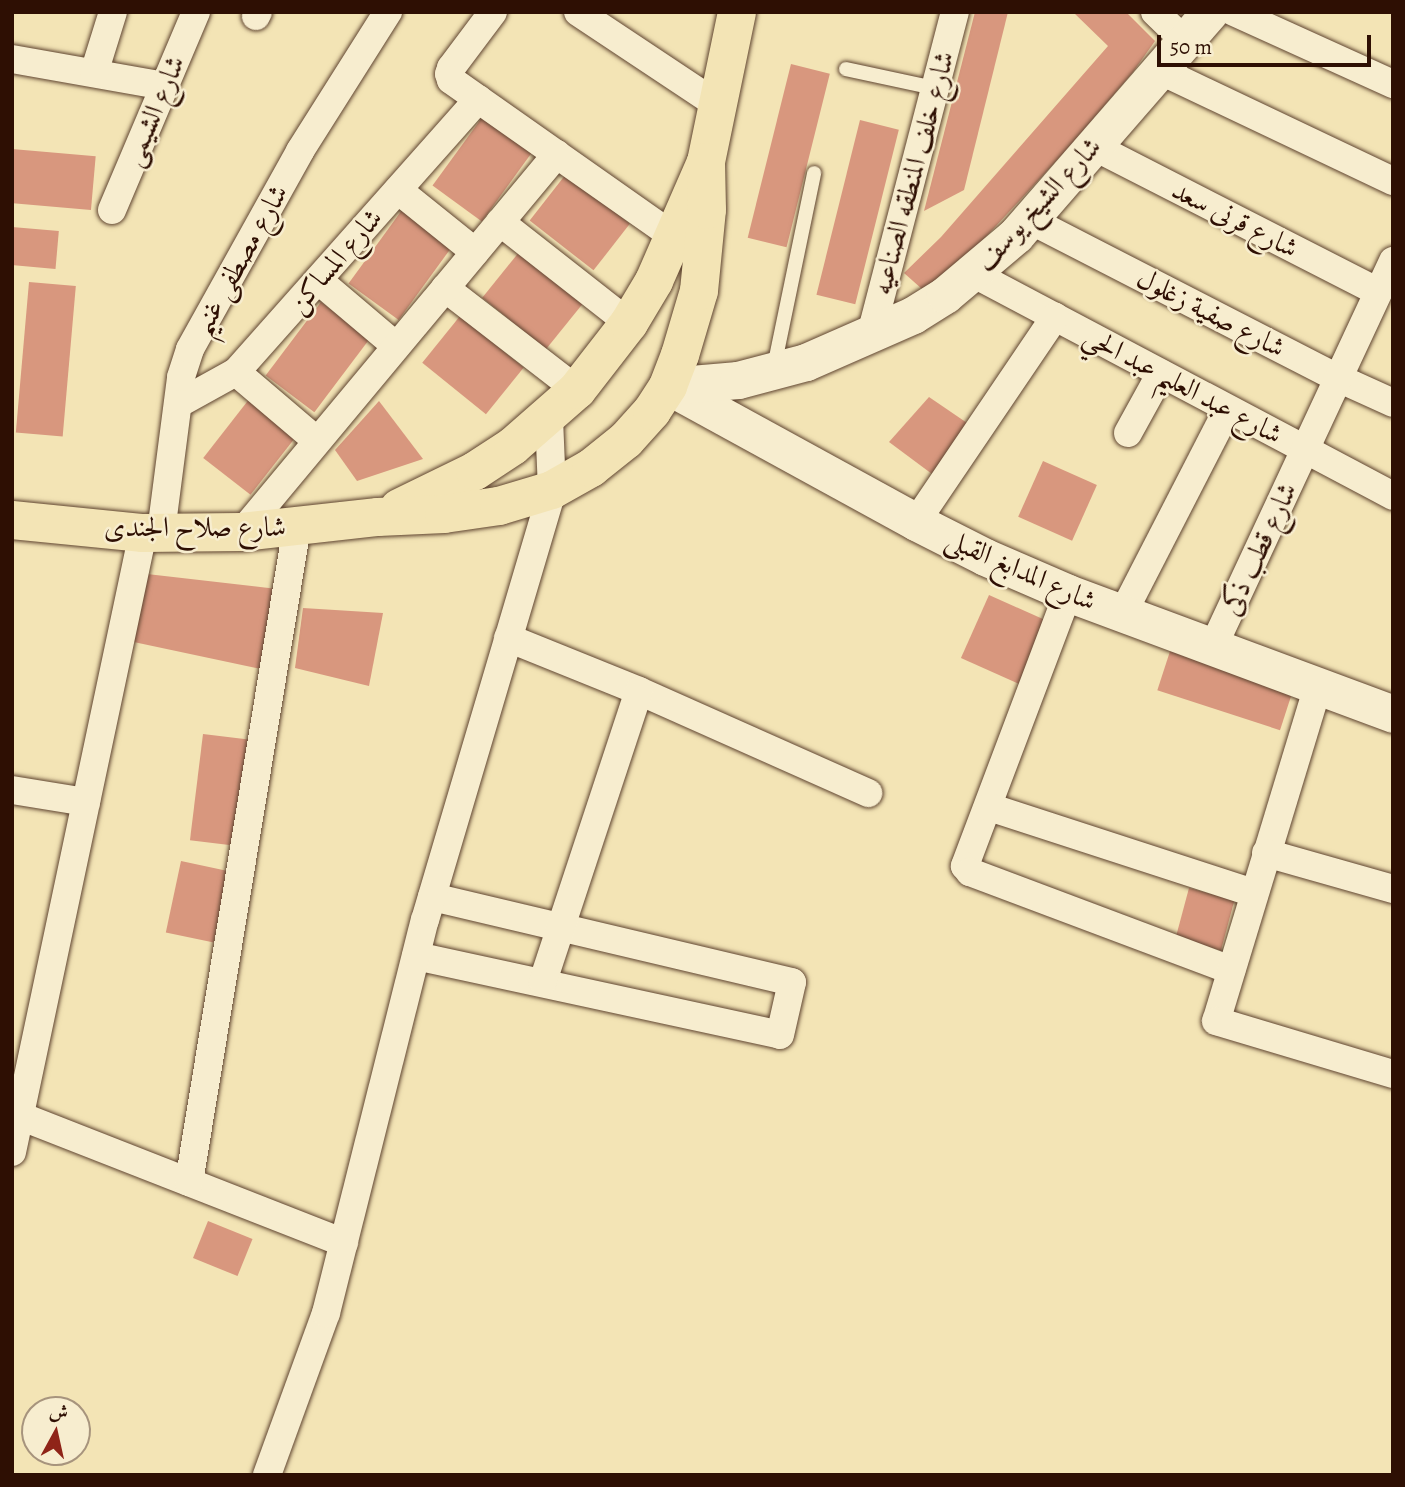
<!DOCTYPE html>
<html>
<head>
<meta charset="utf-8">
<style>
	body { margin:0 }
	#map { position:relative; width:1405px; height:1487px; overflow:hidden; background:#f3e4b5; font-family:Alegreya,Amiri,serif }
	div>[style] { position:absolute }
	.building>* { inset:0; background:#d8977e; transform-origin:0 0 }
	.roads { filter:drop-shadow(0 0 2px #5f4430) drop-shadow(0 0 2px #5f4430) }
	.service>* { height:14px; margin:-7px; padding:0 7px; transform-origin:7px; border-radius:7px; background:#f7edcf }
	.minor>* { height:28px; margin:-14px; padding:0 14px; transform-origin:14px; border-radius:14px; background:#f7edcf }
	.tertiary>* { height:37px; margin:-18.5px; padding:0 18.5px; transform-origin:18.5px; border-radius:18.5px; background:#f7edcf }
	.primary>* { height:38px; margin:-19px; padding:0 19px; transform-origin:19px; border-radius:19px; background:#f3e4b5 }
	span { translate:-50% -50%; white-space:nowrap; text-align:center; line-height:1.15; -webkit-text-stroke:5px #f7edcf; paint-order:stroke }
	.street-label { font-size:28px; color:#2e0f03 }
	.frame { position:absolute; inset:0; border:14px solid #2e0f03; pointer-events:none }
	.north { position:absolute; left:21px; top:1396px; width:70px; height:70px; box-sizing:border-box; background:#f7edcf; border:2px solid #a7947d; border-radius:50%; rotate:8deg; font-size:19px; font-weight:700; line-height:28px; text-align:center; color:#2e0f03 }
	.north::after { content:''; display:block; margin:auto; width:24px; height:32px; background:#8f2418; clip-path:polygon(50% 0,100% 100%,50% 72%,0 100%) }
	.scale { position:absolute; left:1157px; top:35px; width:214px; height:32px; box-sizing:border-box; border:4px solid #2e0f03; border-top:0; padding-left:9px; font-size:21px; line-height:24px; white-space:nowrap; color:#2e0f03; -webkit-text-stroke:5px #f7edcf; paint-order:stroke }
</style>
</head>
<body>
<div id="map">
	<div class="building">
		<div style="clip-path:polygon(975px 12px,1008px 12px,964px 190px,924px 211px)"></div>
		<div style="clip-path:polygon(1073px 12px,1126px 12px,1155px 41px,1133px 72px,1070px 146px,996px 226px,957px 267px,922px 289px,904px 273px,941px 237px,1108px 46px)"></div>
		<div style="left:791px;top:64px;width:40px;height:179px;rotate:14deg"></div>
		<div style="left:486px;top:112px;width:61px;height:91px;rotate:36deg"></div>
		<div style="left:860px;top:120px;width:40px;height:180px;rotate:14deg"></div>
		<div style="left:12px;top:149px;width:84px;height:54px;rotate:5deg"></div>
		<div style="left:566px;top:174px;width:81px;height:59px;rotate:38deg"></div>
		<div style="left:402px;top:210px;width:62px;height:91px;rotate:36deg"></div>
		<div style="left:12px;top:227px;width:47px;height:38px;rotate:5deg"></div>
		<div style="left:520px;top:251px;width:82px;height:60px;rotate:39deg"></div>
		<div style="left:29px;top:282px;width:47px;height:151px;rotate:5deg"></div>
		<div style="left:321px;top:302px;width:61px;height:92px;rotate:37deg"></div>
		<div style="left:460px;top:316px;width:82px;height:60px;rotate:39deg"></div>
		<div style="clip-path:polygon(929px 397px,973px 427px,932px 474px,889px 442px)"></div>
		<div style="left:250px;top:398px;width:60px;height:76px;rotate:38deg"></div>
		<div style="clip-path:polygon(379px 401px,423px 459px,357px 481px,335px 450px)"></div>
		<div style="left:1043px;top:461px;width:59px;height:61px;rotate:24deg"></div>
		<div style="clip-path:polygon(147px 574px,277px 589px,266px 670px,129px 641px)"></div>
		<div style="left:989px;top:595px;width:70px;height:69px;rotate:24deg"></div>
		<div style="clip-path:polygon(303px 608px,383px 613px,369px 686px,295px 668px)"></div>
		<div style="left:1174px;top:639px;width:129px;height:54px;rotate:18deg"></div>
		<div style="left:203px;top:734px;width:52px;height:107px;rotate:7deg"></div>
		<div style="left:181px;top:861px;width:49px;height:73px;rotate:12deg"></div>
		<div style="left:1189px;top:888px;width:47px;height:52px;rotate:15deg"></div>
		<div style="left:208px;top:1221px;width:48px;height:40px;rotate:22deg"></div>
	</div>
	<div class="roads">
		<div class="service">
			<div style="left:846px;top:69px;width:91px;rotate:12.1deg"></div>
			<div style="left:774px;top:367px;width:198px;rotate:-78.3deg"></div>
		</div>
		<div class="minor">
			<div style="left:493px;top:12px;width:70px;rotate:126.9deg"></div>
			<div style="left:451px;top:68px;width:6px;rotate:108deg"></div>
			<div style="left:449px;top:74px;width:6px;rotate:72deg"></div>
			<div style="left:451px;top:80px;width:289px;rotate:35.1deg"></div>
			<div style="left:578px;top:12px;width:168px;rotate:33.6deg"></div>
			<div style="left:1155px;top:12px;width:42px;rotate:44deg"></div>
			<div style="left:1234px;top:12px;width:175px;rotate:24.4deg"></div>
			<div style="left:256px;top:16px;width:4px;rotate:-63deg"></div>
			<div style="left:12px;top:59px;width:155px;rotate:10deg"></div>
			<div style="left:1159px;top:70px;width:259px;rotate:25.4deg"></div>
			<div style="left:94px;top:73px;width:64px;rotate:-72.7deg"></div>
			<div style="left:1093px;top:146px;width:320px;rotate:27.1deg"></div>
			<div style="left:398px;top:190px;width:99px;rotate:38.8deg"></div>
			<div style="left:112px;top:210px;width:215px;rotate:-67deg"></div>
			<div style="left:1030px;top:220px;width:346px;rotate:27.2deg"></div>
			<div style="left:1338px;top:378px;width:60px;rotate:24.4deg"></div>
			<div style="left:500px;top:222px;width:164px;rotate:38.1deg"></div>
			<div style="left:974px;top:274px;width:474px;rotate:27.9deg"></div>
			<div style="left:318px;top:280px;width:102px;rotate:40.2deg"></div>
			<div style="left:445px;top:288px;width:167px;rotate:37.7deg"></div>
			<div style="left:871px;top:334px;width:333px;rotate:-75.4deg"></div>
			<div style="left:236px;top:372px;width:106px;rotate:40.4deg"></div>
			<div style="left:178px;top:404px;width:66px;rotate:-28.9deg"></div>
			<div style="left:236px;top:372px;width:365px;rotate:-48.4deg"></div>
			<div style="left:1128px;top:433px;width:68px;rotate:-61.2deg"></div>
			<div style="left:916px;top:522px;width:248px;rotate:-55.9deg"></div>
			<div style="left:161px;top:532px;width:156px;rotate:-82.6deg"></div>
			<div style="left:181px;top:377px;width:29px;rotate:-72deg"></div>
			<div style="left:190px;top:349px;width:227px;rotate:-60.9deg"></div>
			<div style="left:300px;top:151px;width:165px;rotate:-57.7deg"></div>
			<div style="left:242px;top:532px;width:492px;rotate:-50.2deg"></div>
			<div style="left:1068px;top:593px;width:292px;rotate:110.7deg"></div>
			<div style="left:965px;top:866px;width:8px;rotate:50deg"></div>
			<div style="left:970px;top:872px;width:279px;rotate:20.6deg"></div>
			<div style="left:1123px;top:613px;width:229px;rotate:-62.8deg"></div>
			<div style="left:508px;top:638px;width:141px;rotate:22deg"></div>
			<div style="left:639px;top:691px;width:251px;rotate:24deg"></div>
			<div style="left:1213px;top:647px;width:426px;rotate:-65deg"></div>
			<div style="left:1318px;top:686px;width:350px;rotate:106.9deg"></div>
			<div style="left:1216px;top:1021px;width:185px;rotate:16.7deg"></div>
			<div style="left:12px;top:790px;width:75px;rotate:9.2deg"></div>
			<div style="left:989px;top:807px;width:279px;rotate:18deg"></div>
			<div style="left:1266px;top:853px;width:132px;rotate:15.8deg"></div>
			<div style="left:416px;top:956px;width:372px;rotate:12.2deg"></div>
			<div style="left:780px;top:1035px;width:54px;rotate:-77.2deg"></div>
			<div style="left:792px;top:982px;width:370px;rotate:-166.7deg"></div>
			<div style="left:543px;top:981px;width:305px;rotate:-71.7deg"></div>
			<div style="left:20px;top:1116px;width:348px;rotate:21.4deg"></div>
			<div style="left:12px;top:1152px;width:633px;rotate:-78.05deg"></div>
			<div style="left:189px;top:1182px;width:664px;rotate:-80.64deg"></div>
			<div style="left:267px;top:1475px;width:172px;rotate:-70deg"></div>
			<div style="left:326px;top:1313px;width:405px;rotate:-75.9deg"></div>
			<div style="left:425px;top:920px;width:448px;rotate:-73.5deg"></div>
			<div style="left:552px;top:490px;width:73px;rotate:-92.4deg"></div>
		</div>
		<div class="tertiary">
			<div style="left:668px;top:386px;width:283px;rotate:28.7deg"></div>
			<div style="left:916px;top:522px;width:77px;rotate:26.9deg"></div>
			<div style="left:985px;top:557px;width:90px;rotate:23.4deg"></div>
			<div style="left:1068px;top:593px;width:347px;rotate:20.4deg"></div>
			<div style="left:668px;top:386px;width:70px;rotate:-4.9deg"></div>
			<div style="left:738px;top:380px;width:70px;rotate:-14.8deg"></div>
			<div style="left:806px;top:362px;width:117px;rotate:-23.7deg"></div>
			<div style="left:913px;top:315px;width:38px;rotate:-32deg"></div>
			<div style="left:945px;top:295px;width:93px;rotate:-40.2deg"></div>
			<div style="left:1016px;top:235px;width:296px;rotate:-49deg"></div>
		</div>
		<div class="primary">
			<div style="left:399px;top:508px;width:85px;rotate:-26deg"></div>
			<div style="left:475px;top:471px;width:45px;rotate:-33.3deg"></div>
			<div style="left:513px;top:446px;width:85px;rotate:-41.2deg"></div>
			<div style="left:577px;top:390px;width:85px;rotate:-52.2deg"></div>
			<div style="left:629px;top:323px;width:49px;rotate:-59.2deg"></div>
			<div style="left:654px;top:281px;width:130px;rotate:-66.4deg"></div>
			<div style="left:706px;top:162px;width:153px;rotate:-78.3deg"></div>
			<div style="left:12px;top:520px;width:132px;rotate:5.7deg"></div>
			<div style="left:143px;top:533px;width:99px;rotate:-0.6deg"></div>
			<div style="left:242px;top:532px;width:137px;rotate:-6.3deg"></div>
			<div style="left:378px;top:517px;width:66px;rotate:-2.6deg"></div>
			<div style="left:444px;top:514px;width:56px;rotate:-8.3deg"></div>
			<div style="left:499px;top:506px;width:55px;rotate:-16.8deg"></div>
			<div style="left:552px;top:490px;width:45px;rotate:-29.4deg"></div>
			<div style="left:591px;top:468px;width:45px;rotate:-38.7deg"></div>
			<div style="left:626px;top:440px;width:39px;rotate:-48deg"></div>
			<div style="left:652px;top:411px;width:30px;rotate:-57deg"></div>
			<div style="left:668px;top:386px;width:33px;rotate:-69deg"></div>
			<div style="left:680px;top:355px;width:67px;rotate:-73.5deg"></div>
			<div style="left:699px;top:291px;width:81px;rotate:-84.4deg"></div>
			<div style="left:707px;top:210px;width:48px;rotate:-91.2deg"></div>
		</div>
	</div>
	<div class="street-label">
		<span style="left:154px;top:111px;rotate:-67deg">شارع الشيمى</span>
		<span style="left:913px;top:173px;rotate:-75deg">شارع خلف المنطقه الصناعيه</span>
		<span style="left:1038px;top:204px;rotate:-47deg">شارع الشيخ يوسف</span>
		<span style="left:1235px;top:219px;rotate:27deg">شارع قرنى سعد</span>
		<span style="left:240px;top:260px;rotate:-61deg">شارع مصطفى غنيم</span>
		<span style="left:335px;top:261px;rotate:-49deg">شارع المساكن</span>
		<span style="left:1211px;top:313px;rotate:27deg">شارع صفية زغلول</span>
		<span style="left:1183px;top:385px;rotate:28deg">شارع عبد العليم عبد الحي</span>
		<span style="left:195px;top:527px">شارع صلاح الجندى</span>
		<span style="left:1259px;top:549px;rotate:-65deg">شارع قطب ذكى</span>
		<span style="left:1021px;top:570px;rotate:24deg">شارع المدابغ القبلى</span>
	</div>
	<div class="frame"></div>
	<div class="north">ش</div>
	<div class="scale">50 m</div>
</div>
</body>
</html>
